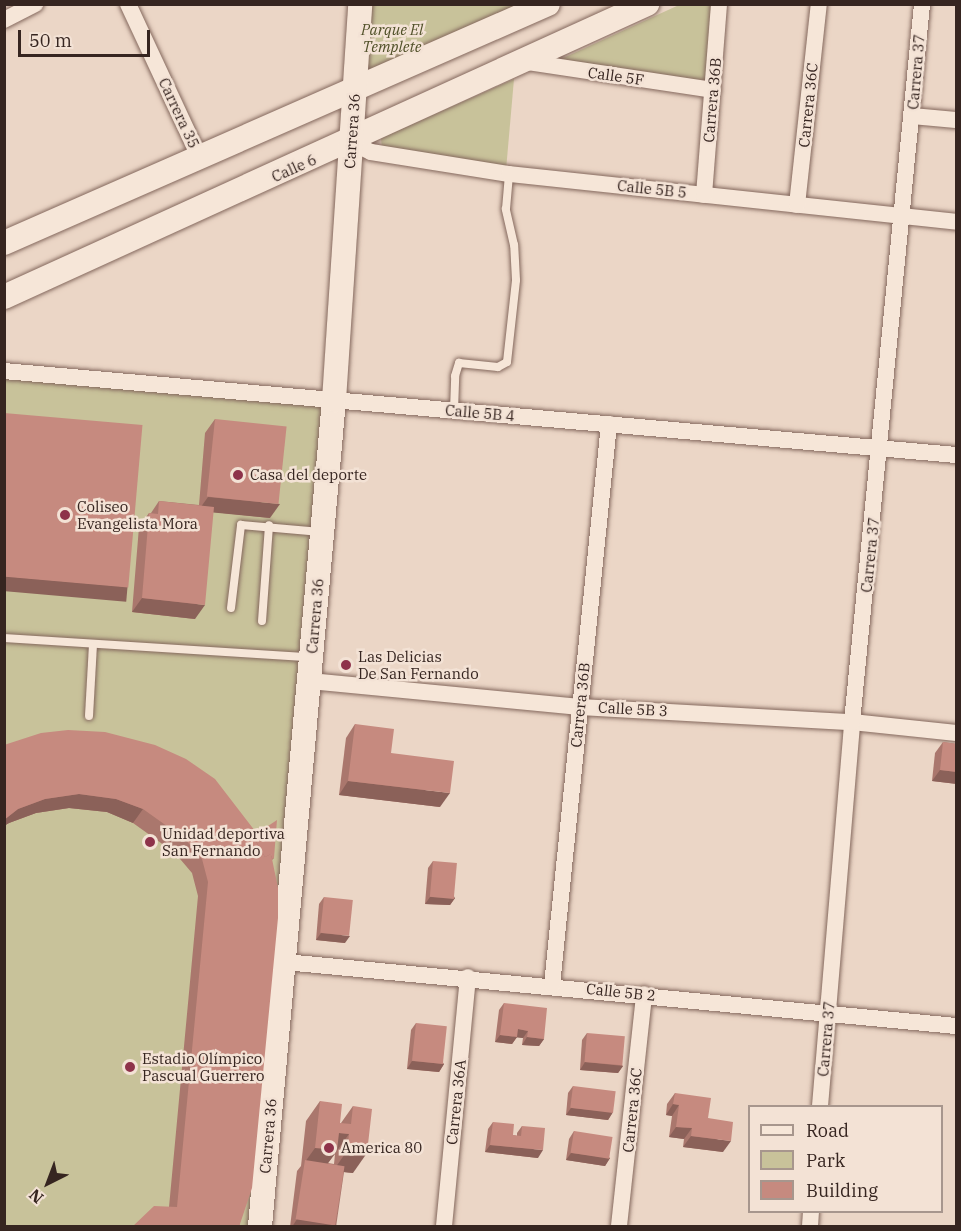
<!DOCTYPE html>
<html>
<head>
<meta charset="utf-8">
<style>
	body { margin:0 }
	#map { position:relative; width:961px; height:1231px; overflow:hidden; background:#ebd6c6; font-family:"IBM Plex Serif",serif }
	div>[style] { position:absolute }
	.green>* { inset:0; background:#c8c29a }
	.roads { filter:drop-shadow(0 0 2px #84685d) drop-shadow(0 0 2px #84685d) }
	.lane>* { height:8px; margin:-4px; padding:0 4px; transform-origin:4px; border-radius:4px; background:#f6e6d8 }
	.street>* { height:16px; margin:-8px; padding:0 8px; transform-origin:8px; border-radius:8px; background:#f6e6d8 }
	.secondary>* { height:24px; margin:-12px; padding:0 12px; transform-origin:12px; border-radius:12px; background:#f6e6d8 }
	.wall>* { inset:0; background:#aa776d }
	.shaded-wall>* { inset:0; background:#8b6159; transform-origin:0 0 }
	.building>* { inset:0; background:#c68a7f; transform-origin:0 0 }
	.dots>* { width:16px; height:16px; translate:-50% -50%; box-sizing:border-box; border:3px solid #f3e2d5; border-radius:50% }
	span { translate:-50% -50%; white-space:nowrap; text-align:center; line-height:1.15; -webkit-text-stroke:5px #f3e2d5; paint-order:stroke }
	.park-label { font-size:15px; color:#505028; font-style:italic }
	.street-label { font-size:15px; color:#362520 }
	.poi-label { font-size:15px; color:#362520 }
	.left { translate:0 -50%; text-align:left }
	.frame { position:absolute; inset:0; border:6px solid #362520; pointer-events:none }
	.legend { position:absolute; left:748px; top:1105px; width:195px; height:108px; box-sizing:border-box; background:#f3e2d5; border:2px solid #a7968d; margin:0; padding:8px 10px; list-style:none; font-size:18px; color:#362520 }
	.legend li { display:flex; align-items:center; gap:12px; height:30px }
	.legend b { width:30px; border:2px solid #a7968d }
	.north { position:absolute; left:18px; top:1153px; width:60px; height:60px; -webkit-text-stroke:4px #f3e2d5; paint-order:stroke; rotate:222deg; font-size:16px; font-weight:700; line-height:24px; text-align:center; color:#362520 }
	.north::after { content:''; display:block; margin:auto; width:21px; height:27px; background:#362520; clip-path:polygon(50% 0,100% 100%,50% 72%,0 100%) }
	.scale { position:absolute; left:18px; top:30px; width:132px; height:27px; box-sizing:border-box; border:3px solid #362520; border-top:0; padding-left:8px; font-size:18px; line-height:21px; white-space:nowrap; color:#362520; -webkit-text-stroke:4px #f3e2d5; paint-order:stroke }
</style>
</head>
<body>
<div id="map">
	<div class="green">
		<div style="clip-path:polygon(360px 5px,548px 5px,374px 82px,357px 74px)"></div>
		<div style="clip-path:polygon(679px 5px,711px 5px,710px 87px,561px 59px)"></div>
		<div style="clip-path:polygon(514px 79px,506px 170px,382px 149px,381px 138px)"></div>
		<div style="clip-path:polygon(4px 371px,334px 400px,260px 1226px,5px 1226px)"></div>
	</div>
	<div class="roads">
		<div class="lane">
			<div style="left:454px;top:411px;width:35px;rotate:-88deg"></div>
			<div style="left:455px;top:376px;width:14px;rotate:-73deg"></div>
			<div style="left:459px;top:363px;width:39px;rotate:6deg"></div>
			<div style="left:498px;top:367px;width:10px;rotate:-29deg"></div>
			<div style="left:507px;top:362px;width:82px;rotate:-83.7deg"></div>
			<div style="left:516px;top:280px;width:35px;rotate:-93deg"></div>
			<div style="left:514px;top:245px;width:37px;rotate:-103deg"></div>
			<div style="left:506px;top:209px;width:35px;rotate:-85deg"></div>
			<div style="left:231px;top:608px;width:84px;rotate:-83.1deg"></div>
			<div style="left:241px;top:525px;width:80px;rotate:5deg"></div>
			<div style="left:262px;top:621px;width:96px;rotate:-85.8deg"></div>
			<div style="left:4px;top:638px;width:305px;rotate:3.6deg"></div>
			<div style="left:89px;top:716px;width:71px;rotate:-86.8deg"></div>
		</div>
		<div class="street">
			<div style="left:128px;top:4px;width:168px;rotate:65deg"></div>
			<div style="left:4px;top:20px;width:35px;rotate:-27deg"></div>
			<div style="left:521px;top:61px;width:194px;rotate:8.6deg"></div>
			<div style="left:912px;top:116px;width:44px;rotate:5.2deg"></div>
			<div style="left:351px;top:142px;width:22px;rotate:27deg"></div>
			<div style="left:371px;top:152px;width:140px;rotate:9.1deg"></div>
			<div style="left:509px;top:174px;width:450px;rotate:6.1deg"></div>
			<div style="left:704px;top:195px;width:192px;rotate:-85.5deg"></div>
			<div style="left:797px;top:205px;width:202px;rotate:-83.8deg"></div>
			<div style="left:4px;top:371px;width:956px;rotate:5.04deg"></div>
			<div style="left:310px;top:681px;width:271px;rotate:5.5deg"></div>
			<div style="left:580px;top:707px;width:272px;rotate:3.2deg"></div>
			<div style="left:852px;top:722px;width:105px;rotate:6deg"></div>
			<div style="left:285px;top:962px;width:674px;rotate:5.45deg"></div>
			<div style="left:552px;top:985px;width:564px;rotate:-84.2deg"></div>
			<div style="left:820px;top:1106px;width:385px;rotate:-85.2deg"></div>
			<div style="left:852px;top:722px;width:721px;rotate:-84.43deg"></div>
			<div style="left:444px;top:1226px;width:250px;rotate:-84.5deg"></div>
			<div style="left:619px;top:1226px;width:233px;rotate:-83.8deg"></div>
			<div style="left:810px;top:1226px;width:14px;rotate:-86deg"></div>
		</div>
		<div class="secondary">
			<div style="left:4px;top:243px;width:594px;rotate:-23.72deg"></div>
			<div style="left:4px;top:297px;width:707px;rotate:-24.5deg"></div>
			<div style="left:260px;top:1226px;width:829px;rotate:-84.88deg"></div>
			<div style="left:334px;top:400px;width:397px;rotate:-86.2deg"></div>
		</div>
	</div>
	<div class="wall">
		<div style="clip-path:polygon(215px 419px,270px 518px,213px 512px,195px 619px,132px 612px,139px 527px,149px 513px,151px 513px,159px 501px,199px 505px,205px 433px)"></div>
		<div style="clip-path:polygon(355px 724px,391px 753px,440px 807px,339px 795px,346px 738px)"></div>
		<div style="clip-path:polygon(943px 742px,957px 744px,957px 784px,932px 781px,935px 753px)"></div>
		<div style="clip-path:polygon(4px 745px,252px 835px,274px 858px,272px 860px,239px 1227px,169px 1207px,198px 896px,192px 873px,175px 853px,133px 823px,107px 812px,69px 808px,36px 813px,9px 823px,4px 826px)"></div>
		<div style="clip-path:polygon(433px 861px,455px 898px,450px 905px,425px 904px,428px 868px)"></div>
		<div style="clip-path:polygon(324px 897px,345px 943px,316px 940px,319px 904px)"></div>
		<div style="clip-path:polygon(504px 1003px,544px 1039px,539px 1046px,522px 1045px,523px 1038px,517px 1037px,512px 1044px,495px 1042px,499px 1010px)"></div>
		<div style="clip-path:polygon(416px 1023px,444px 1064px,439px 1072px,407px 1069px,411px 1030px)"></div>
		<div style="clip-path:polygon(587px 1033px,623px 1066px,618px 1073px,580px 1070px,582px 1040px)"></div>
		<div style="clip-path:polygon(573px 1086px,613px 1112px,608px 1120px,566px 1115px,568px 1093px)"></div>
		<div style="clip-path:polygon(675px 1093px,708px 1118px,723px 1152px,683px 1147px,684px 1139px,669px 1137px,672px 1116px,666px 1115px,667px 1104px)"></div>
		<div style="clip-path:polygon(evenodd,320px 1101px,340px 1123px,341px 1123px,353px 1106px,353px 1173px,344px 1172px,336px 1227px,290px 1227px,297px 1171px,301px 1166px,306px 1121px,320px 1101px,335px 1154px,334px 1164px,328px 1163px,335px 1154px)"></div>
		<div style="clip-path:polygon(493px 1122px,513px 1135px,517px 1136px,517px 1133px,522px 1126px,538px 1158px,485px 1152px,488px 1129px)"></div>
		<div style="clip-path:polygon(574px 1131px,610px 1158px,605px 1166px,566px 1160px,569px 1139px)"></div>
	</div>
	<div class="shaded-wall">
		<div style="clip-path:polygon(208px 497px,280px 504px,270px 518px,198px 511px)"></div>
		<div style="left:4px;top:576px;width:124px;height:15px;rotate:5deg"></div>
		<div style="clip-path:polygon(142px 598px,205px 605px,195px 619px,132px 612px)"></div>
		<div style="clip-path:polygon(940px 770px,957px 772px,957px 784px,932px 781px)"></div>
		<div style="clip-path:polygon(348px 781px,450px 793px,440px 807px,339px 795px)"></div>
		<div style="clip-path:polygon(79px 794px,116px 799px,143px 809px,133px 823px,107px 812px,69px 808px,36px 813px,9px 823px,4px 826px,4px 820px,18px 809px,45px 799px)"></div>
		<div style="clip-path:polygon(430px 897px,455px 898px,450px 905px,425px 904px)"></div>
		<div style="clip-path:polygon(321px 933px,350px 936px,345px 943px,316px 940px)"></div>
		<div style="clip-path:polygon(518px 1029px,528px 1031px,523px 1038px,513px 1037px)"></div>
		<div style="clip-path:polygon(500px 1035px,517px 1037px,512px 1044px,495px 1042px)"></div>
		<div style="clip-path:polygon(527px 1037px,544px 1039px,539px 1046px,522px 1045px)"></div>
		<div style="clip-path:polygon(412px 1061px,444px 1064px,439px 1072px,407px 1069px)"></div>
		<div style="clip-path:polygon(585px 1062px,623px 1066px,618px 1073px,580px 1070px)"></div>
		<div style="clip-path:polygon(673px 1104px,679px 1105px,672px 1116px,666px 1115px)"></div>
		<div style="clip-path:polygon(571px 1108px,613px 1112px,608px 1120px,566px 1115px)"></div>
		<div style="clip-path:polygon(676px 1127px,692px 1128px,684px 1139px,669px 1137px)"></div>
		<div style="clip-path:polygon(339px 1133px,349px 1134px,323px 1170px,305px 1162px,315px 1148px)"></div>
		<div style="clip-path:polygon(691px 1136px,731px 1141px,723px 1152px,683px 1147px)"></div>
		<div style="clip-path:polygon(490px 1145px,543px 1150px,538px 1158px,485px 1152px)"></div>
		<div style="clip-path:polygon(347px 1151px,367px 1153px,353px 1173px,333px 1171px)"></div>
		<div style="clip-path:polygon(571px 1153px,610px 1158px,605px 1166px,566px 1160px)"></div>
		<div style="clip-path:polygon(297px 1219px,337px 1225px,336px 1227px,292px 1227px)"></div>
	</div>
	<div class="building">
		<div style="left:4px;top:413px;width:139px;height:163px;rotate:5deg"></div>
		<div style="left:215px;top:419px;width:72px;height:78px;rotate:6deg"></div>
		<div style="clip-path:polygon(159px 501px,214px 507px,205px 605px,142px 598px,149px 513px,158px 514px)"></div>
		<div style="clip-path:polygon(355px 724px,394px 729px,391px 753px,454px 761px,450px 793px,348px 781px)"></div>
		<div style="clip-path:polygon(68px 730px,105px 732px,155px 745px,186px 759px,215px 779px,255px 831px,251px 833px,265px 857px,271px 854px,278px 888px,278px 918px,252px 1188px,239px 1227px,132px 1227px,154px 1206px,177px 1207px,208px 882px,202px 859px,185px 839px,143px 809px,116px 799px,79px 794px,45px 799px,18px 809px,4px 820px,4px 745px,41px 733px)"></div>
		<div style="clip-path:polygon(943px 742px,957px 744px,957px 772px,940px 770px)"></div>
		<div style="clip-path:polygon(277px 820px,274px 858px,272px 859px,271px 854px,265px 857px,253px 836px)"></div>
		<div style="left:433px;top:861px;width:24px;height:36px;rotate:5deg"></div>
		<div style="left:324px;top:897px;width:29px;height:36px;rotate:6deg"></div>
		<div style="clip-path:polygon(504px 1003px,547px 1008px,544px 1039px,527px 1037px,528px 1031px,518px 1029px,517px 1037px,500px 1035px)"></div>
		<div style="left:416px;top:1023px;width:31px;height:38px;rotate:6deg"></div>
		<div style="left:587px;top:1033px;width:38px;height:29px;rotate:5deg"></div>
		<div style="left:573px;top:1086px;width:43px;height:22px;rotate:7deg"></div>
		<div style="clip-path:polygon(675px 1093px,711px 1098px,708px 1118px,733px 1122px,731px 1141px,691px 1136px,692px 1128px,676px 1127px,679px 1105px,673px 1104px)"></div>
		<div style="clip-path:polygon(320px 1101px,342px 1104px,340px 1123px,351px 1124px,353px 1106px,372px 1109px,367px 1153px,347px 1151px,349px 1134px,339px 1133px,337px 1150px,315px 1148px)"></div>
		<div style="clip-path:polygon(493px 1122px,514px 1124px,513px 1135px,521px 1136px,522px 1126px,545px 1128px,543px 1150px,490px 1145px)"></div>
		<div style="left:574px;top:1131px;width:39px;height:22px;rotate:9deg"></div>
		<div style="left:305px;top:1160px;width:40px;height:60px;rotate:9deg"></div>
	</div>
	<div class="dots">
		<div style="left:238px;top:475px;background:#8e324a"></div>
		<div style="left:65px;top:515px;background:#8e324a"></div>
		<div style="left:346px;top:665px;background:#8e324a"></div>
		<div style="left:150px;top:842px;background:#8e324a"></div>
		<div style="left:130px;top:1067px;background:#8e324a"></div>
		<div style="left:329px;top:1148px;background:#8e324a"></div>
	</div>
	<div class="park-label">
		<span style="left:392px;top:38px">Parque El<br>Templete</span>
	</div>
	<div class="street-label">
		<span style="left:916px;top:72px;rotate:-85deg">Carrera 37</span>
		<span style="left:616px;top:76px;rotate:8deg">Calle 5F</span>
		<span style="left:712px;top:100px;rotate:-85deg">Carrera 36B</span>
		<span style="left:808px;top:105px;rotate:-84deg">Carrera 36C</span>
		<span style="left:179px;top:113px;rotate:65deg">Carrera 35</span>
		<span style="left:352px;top:131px;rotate:-86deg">Carrera 36</span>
		<span style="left:294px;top:168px;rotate:-24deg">Calle 6</span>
		<span style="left:652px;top:189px;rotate:6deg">Calle 5B 5</span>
		<span style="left:480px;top:413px;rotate:5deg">Calle 5B 4</span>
		<span style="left:870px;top:555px;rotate:-84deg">Carrera 37</span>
		<span style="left:315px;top:616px;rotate:-85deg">Carrera 36</span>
		<span style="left:580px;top:705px;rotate:-84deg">Carrera 36B</span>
		<span style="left:633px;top:709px;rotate:3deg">Calle 5B 3</span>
		<span style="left:621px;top:992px;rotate:6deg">Calle 5B 2</span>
		<span style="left:826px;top:1039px;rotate:-85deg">Carrera 37</span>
		<span style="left:456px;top:1102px;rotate:-84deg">Carrera 36A</span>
		<span style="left:632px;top:1110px;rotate:-84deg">Carrera 36C</span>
		<span style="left:268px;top:1136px;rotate:-85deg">Carrera 36</span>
	</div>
	<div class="poi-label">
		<span class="left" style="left:250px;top:475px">Casa del deporte</span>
		<span class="left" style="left:77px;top:515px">Coliseo<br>Evangelista Mora</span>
		<span class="left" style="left:358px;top:665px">Las Delicias<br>De San Fernando</span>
		<span class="left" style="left:162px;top:842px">Unidad deportiva<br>San Fernando</span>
		<span class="left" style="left:142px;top:1067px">Estadio Olímpico<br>Pascual Guerrero</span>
		<span class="left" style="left:341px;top:1148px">America 80</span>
	</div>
	<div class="frame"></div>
	<ul class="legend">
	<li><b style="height:8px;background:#f6e6d8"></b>Road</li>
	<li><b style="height:16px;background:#c8c29a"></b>Park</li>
	<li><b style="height:16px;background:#c68a7f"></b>Building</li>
	</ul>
	<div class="north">N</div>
	<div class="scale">50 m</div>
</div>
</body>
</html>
